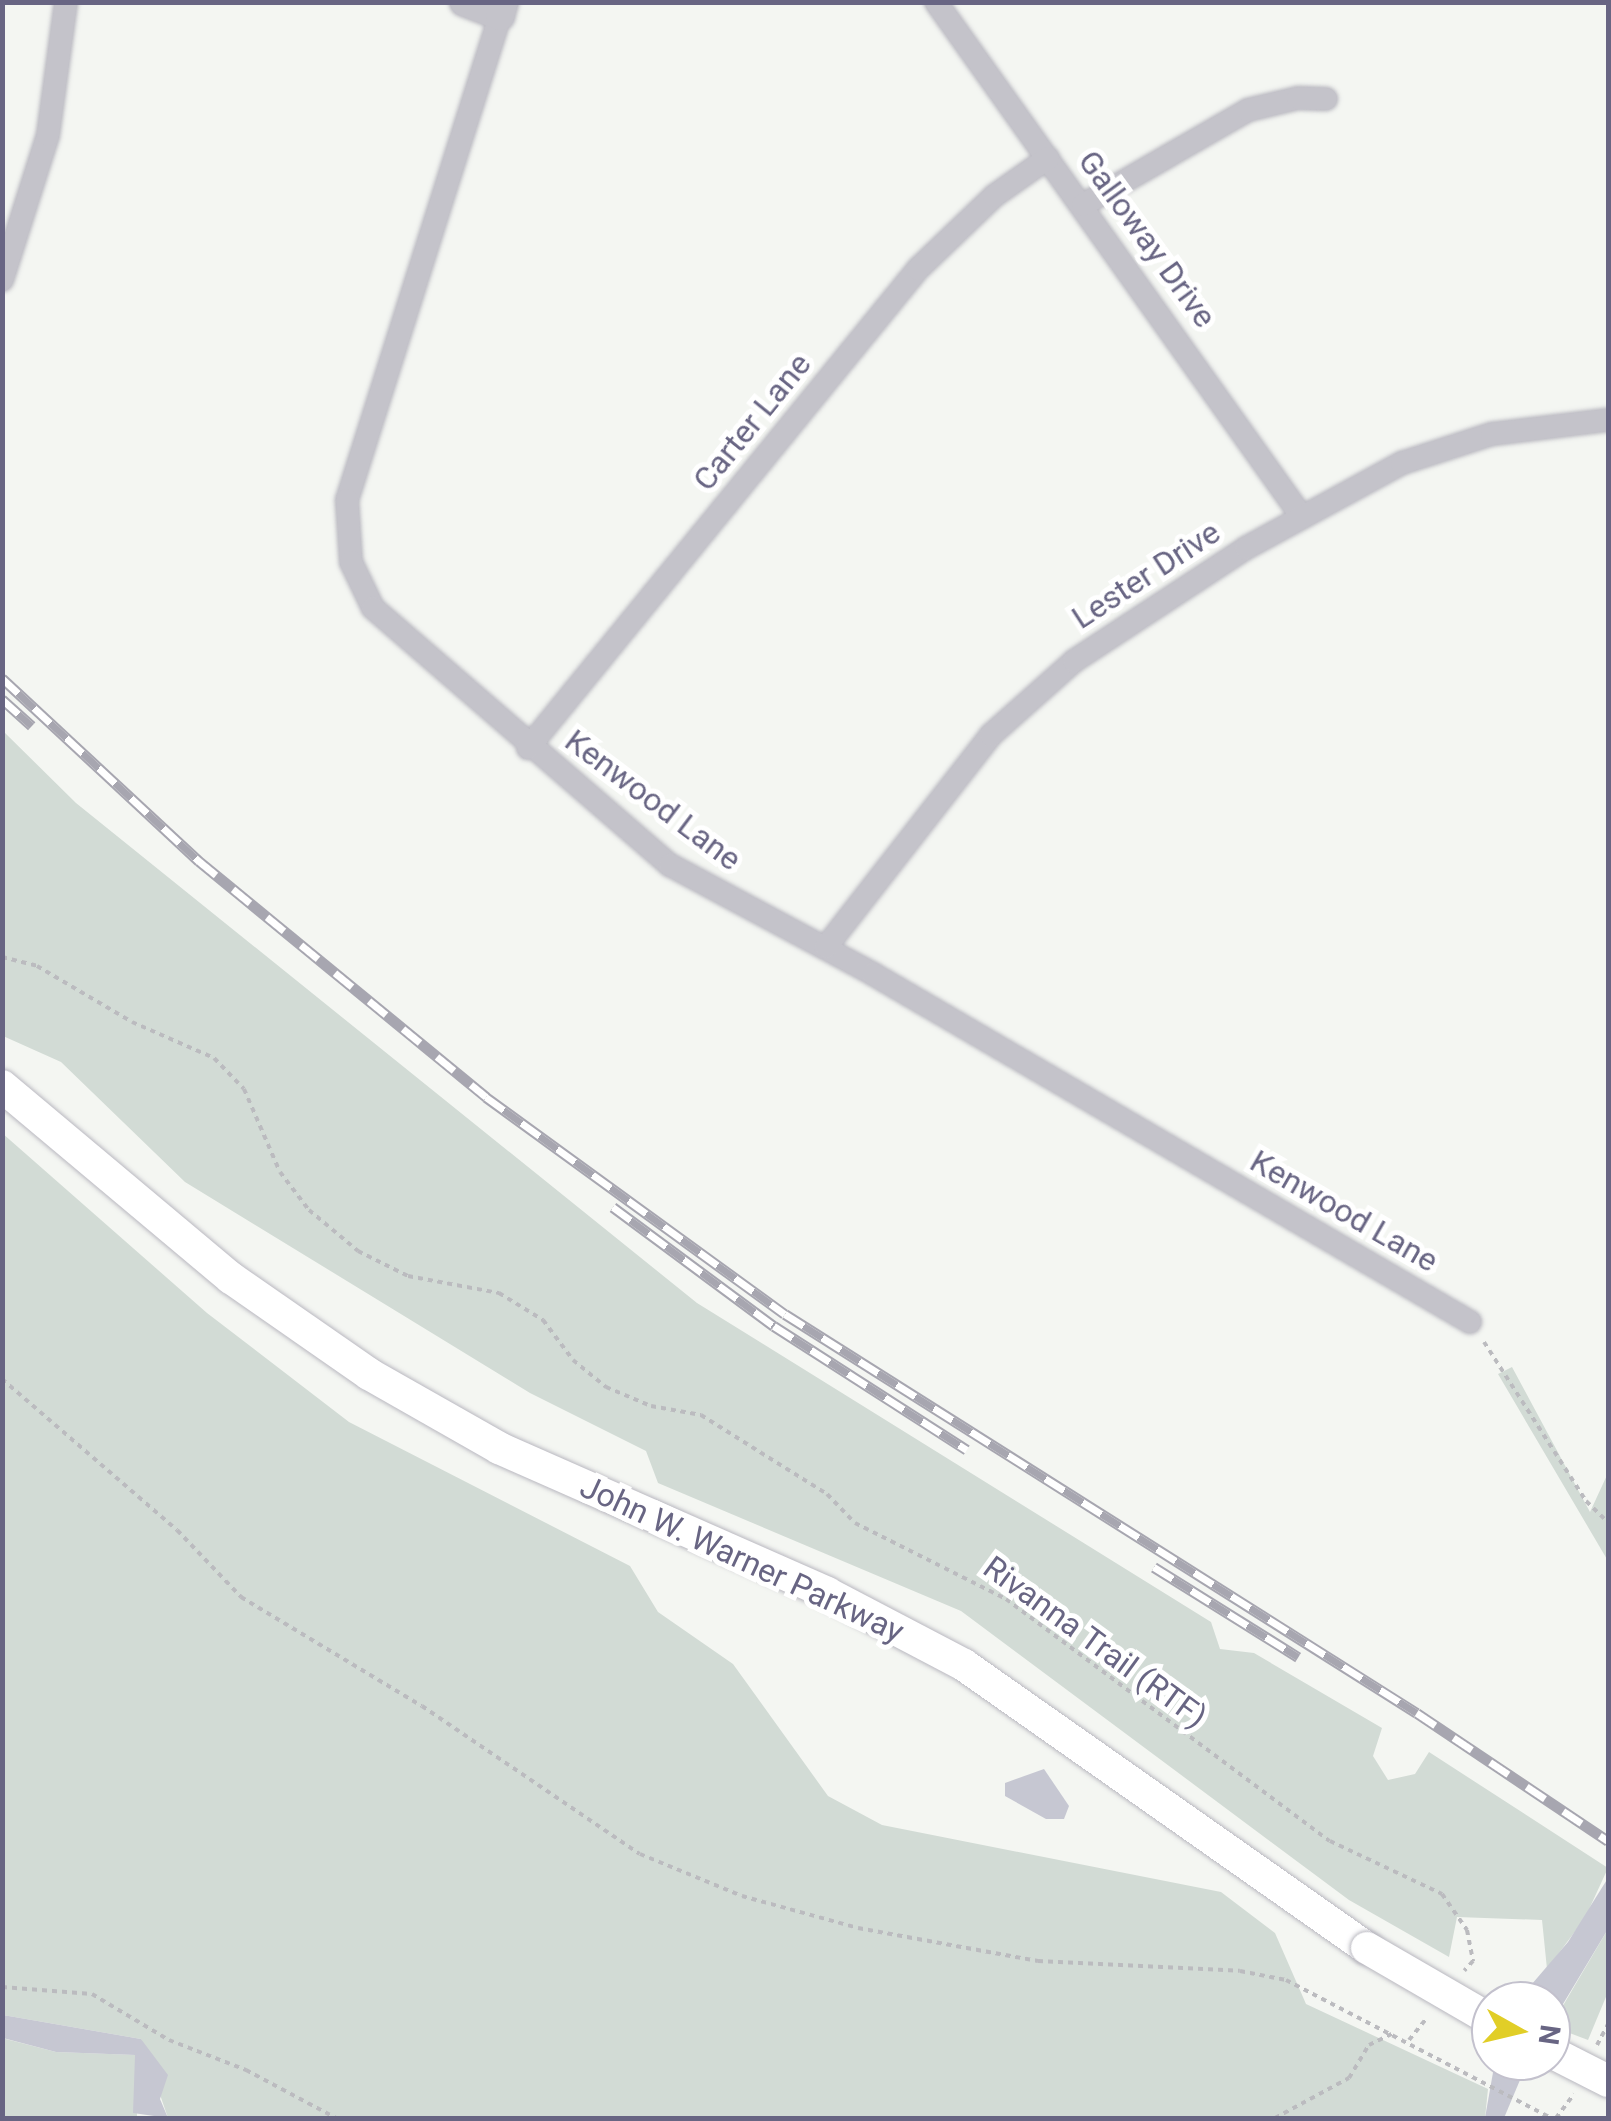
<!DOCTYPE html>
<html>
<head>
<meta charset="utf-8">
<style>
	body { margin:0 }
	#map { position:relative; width:1611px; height:2121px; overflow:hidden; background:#f4f6f2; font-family:Roboto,sans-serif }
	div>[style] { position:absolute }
	.green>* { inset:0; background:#d2dbd5 }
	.water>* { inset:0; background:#c6c7d2 }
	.path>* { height:4px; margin-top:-2px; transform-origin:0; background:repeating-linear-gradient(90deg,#bbbbbf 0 5px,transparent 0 10px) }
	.roads { filter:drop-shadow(0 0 2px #b9b8c0) drop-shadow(0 0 2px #b9b8c0) }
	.minor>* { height:22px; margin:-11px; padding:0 11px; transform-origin:11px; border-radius:11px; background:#c4c3ca }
	.tertiary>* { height:28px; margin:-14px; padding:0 14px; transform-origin:14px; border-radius:14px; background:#c4c3ca }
	.secondary>* { height:32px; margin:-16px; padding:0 16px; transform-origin:16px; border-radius:16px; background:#fff }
	.rail>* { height:11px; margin-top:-5.5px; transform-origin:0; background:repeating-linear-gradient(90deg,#fff 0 22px,#a7a6b0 0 44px); box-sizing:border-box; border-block:2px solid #a7a6b0 }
	.bridges { filter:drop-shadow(0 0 2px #b9b8c0) drop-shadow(0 0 2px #b9b8c0) }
	.secondary-bridge>* { height:32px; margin:-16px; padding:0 16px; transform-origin:16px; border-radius:16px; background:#fff }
	span { translate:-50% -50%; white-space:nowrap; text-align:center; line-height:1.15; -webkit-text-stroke:10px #fff; paint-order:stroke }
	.street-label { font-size:32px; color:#686583 }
	.frame { position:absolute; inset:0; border:5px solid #686583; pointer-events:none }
	.north { position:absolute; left:1471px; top:1981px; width:100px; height:100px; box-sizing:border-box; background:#fff; border:2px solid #c3c1cd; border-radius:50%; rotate:98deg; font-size:28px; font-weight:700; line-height:40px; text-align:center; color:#686583 }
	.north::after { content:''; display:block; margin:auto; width:35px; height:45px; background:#e1ce27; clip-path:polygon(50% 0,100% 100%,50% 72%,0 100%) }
</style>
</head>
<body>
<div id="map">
	<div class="green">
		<div style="clip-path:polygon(2px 730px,76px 803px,697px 1303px,1211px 1622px,1220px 1649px,1254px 1653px,1382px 1728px,1373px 1756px,1388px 1780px,1415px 1774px,1429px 1752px,1608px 1868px,1585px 1918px,1547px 1969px,1542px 1920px,1457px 1917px,1449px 1957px,1349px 1900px,961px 1611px,658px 1483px,646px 1451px,530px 1393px,185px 1182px,61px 1062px,3px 1036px)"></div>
		<div style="clip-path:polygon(2px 1133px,207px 1313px,349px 1422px,630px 1566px,658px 1612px,733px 1664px,828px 1796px,882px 1825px,1221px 1892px,1275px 1933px,1306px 2004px,1488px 2089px,1485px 2118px,168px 2118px,141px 2039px,3px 2015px)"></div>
		<div style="clip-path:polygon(1512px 1367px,1590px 1512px,1608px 1473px,1608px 1561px,1498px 1374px)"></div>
		<div style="clip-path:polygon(1608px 1929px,1608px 1992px,1588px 2040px,1551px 2026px)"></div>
		<div style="clip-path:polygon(2px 2038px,56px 2052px,136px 2055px,137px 2118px,3px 2118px)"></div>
	</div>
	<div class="water">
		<div style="clip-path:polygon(1044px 1769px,1069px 1806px,1064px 1819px,1046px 1819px,1005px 1796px,1005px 1783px)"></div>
		<div style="clip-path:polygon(1608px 1878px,1608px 1929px,1551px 2024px,1551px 2001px,1519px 1999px,1568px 1942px)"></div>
		<div style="clip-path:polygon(3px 2015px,141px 2039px,168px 2075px,160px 2099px,168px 2118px,133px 2113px,135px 2055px,56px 2052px,3px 2038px)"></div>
		<div style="clip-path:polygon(1495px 2061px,1528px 2061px,1504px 2118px,1485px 2118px)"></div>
	</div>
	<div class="path">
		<div style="left:2px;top:957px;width:36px;rotate:14deg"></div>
		<div style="left:37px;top:966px;width:110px;rotate:30.5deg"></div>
		<div style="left:132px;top:1022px;width:90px;rotate:23.7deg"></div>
		<div style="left:214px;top:1058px;width:43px;rotate:45.9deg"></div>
		<div style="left:244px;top:1089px;width:90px;rotate:66.6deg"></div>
		<div style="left:280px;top:1172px;width:48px;rotate:52.7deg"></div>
		<div style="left:309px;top:1210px;width:64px;rotate:39.9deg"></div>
		<div style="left:358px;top:1251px;width:56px;rotate:26.6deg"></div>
		<div style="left:408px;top:1276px;width:93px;rotate:10.6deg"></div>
		<div style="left:499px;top:1293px;width:52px;rotate:31.5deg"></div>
		<div style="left:543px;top:1320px;width:50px;rotate:53.1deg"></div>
		<div style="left:573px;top:1360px;width:43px;rotate:39.3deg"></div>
		<div style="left:606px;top:1387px;width:49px;rotate:22.9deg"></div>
		<div style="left:651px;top:1406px;width:51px;rotate:10.2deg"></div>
		<div style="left:701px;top:1415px;width:149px;rotate:32.1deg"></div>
		<div style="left:827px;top:1494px;width:40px;rotate:46deg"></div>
		<div style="left:855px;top:1523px;width:169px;rotate:26.7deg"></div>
		<div style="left:1006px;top:1599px;width:404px;rotate:36.8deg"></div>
		<div style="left:1330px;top:1841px;width:124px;rotate:25.3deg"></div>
		<div style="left:1442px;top:1894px;width:44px;rotate:55.2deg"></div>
		<div style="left:1467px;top:1930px;width:32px;rotate:79deg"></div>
		<div style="left:1473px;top:1961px;width:13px;rotate:132deg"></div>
		<div style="left:1484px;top:1342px;width:189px;rotate:57.3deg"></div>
		<div style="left:1586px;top:1501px;width:30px;rotate:44deg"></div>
		<div style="left:2px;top:1379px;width:231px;rotate:40.8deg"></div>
		<div style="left:177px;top:1530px;width:93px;rotate:46.3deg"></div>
		<div style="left:241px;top:1597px;width:211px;rotate:31.1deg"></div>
		<div style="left:422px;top:1706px;width:263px;rotate:34.2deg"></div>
		<div style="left:640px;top:1854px;width:110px;rotate:22.4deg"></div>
		<div style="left:742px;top:1896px;width:120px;rotate:15.4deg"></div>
		<div style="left:858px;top:1928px;width:183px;rotate:10.4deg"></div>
		<div style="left:1038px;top:1961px;width:202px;rotate:2.8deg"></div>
		<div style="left:1240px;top:1971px;width:47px;rotate:11.1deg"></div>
		<div style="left:1286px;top:1980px;width:299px;rotate:27.5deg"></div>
		<div style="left:2px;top:1987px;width:90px;rotate:4.4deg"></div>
		<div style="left:92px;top:1994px;width:90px;rotate:30.9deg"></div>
		<div style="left:169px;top:2040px;width:83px;rotate:21.3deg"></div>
		<div style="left:246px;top:2070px;width:102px;rotate:28.1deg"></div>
		<div style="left:1409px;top:2040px;width:28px;rotate:-51deg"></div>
		<div style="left:1597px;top:2045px;width:24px;rotate:-62deg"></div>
		<div style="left:1275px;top:2118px;width:84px;rotate:-28.4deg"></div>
		<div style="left:1349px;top:2078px;width:39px;rotate:-59deg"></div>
		<div style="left:1369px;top:2045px;width:28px;rotate:-26deg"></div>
		<div style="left:1556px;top:2118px;width:30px;rotate:-53deg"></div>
	</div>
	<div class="roads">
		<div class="minor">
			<div style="left:936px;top:2px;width:632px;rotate:54.6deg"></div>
			<div style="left:500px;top:16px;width:508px;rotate:107.54deg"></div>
			<div style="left:347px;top:500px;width:62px;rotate:86.3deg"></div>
			<div style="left:351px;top:562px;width:51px;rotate:64.4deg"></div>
			<div style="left:373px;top:608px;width:393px;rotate:40.9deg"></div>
			<div style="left:670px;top:865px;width:230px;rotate:28.2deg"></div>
			<div style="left:873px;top:974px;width:691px;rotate:30.24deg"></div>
			<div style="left:1083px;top:205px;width:190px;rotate:-29.9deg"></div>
			<div style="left:1248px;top:110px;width:51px;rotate:-13.5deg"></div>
			<div style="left:1298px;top:98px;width:28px;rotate:2deg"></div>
			<div style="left:2px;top:280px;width:152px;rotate:-72.4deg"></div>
			<div style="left:48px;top:135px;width:134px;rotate:-82.3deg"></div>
			<div style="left:528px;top:748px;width:618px;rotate:-50.85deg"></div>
			<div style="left:918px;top:269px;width:105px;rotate:-43.8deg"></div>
			<div style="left:994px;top:196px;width:66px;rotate:-35.1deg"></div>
			<div style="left:826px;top:947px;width:269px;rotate:-52.1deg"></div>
			<div style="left:991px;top:735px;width:111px;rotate:-41.7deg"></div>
			<div style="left:1074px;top:661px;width:206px;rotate:-33.3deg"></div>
			<div style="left:1246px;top:548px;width:178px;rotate:-28.6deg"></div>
			<div style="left:1402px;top:463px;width:95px;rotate:-17.9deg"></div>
			<div style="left:1492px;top:434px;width:117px;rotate:-6.9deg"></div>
		</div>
		<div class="tertiary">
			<div style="left:464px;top:2px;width:39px;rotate:21deg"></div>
			<div style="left:500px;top:16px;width:15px;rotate:-74deg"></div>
		</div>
		<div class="secondary">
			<div style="left:2px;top:1086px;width:299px;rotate:40deg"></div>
			<div style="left:231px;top:1278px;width:168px;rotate:34.8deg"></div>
			<div style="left:369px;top:1374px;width:150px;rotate:29.6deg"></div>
			<div style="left:499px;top:1448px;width:359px;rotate:23.8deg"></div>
			<div style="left:827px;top:1593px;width:155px;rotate:27.7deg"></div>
			<div style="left:964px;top:1665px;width:492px;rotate:35.1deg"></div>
		</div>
	</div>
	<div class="rail">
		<div style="left:2px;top:678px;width:269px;rotate:42.9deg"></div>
		<div style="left:199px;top:861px;width:372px;rotate:39.4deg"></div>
		<div style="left:486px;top:1097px;width:369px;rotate:36deg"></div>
		<div style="left:785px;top:1314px;width:747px;rotate:32.27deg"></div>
		<div style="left:1417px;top:1713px;width:230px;rotate:33.8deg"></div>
		<div style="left:2px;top:699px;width:40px;rotate:42deg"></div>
		<div style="left:613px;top:1207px;width:200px;rotate:36.5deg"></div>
		<div style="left:774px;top:1326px;width:229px;rotate:32.7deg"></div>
		<div style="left:1154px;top:1567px;width:170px;rotate:32deg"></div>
	</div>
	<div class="bridges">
		<div class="secondary-bridge">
			<div style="left:1367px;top:1948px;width:143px;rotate:30.1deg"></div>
			<div style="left:1551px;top:2052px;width:64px;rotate:27deg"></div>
		</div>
	</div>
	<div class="street-label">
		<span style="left:1147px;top:239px;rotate:54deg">Galloway Drive</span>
		<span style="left:752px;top:422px;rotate:-51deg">Carter Lane</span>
		<span style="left:1146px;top:575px;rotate:-33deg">Lester Drive</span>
		<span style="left:653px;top:800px;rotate:37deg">Kenwood Lane</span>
		<span style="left:1344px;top:1211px;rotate:30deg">Kenwood Lane</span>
		<span style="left:742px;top:1559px;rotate:25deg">John W. Warner Parkway</span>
		<span style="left:1095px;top:1642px;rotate:36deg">Rivanna Trail (RTF)</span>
	</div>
	<div class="frame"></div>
	<div class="north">N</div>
</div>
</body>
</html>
